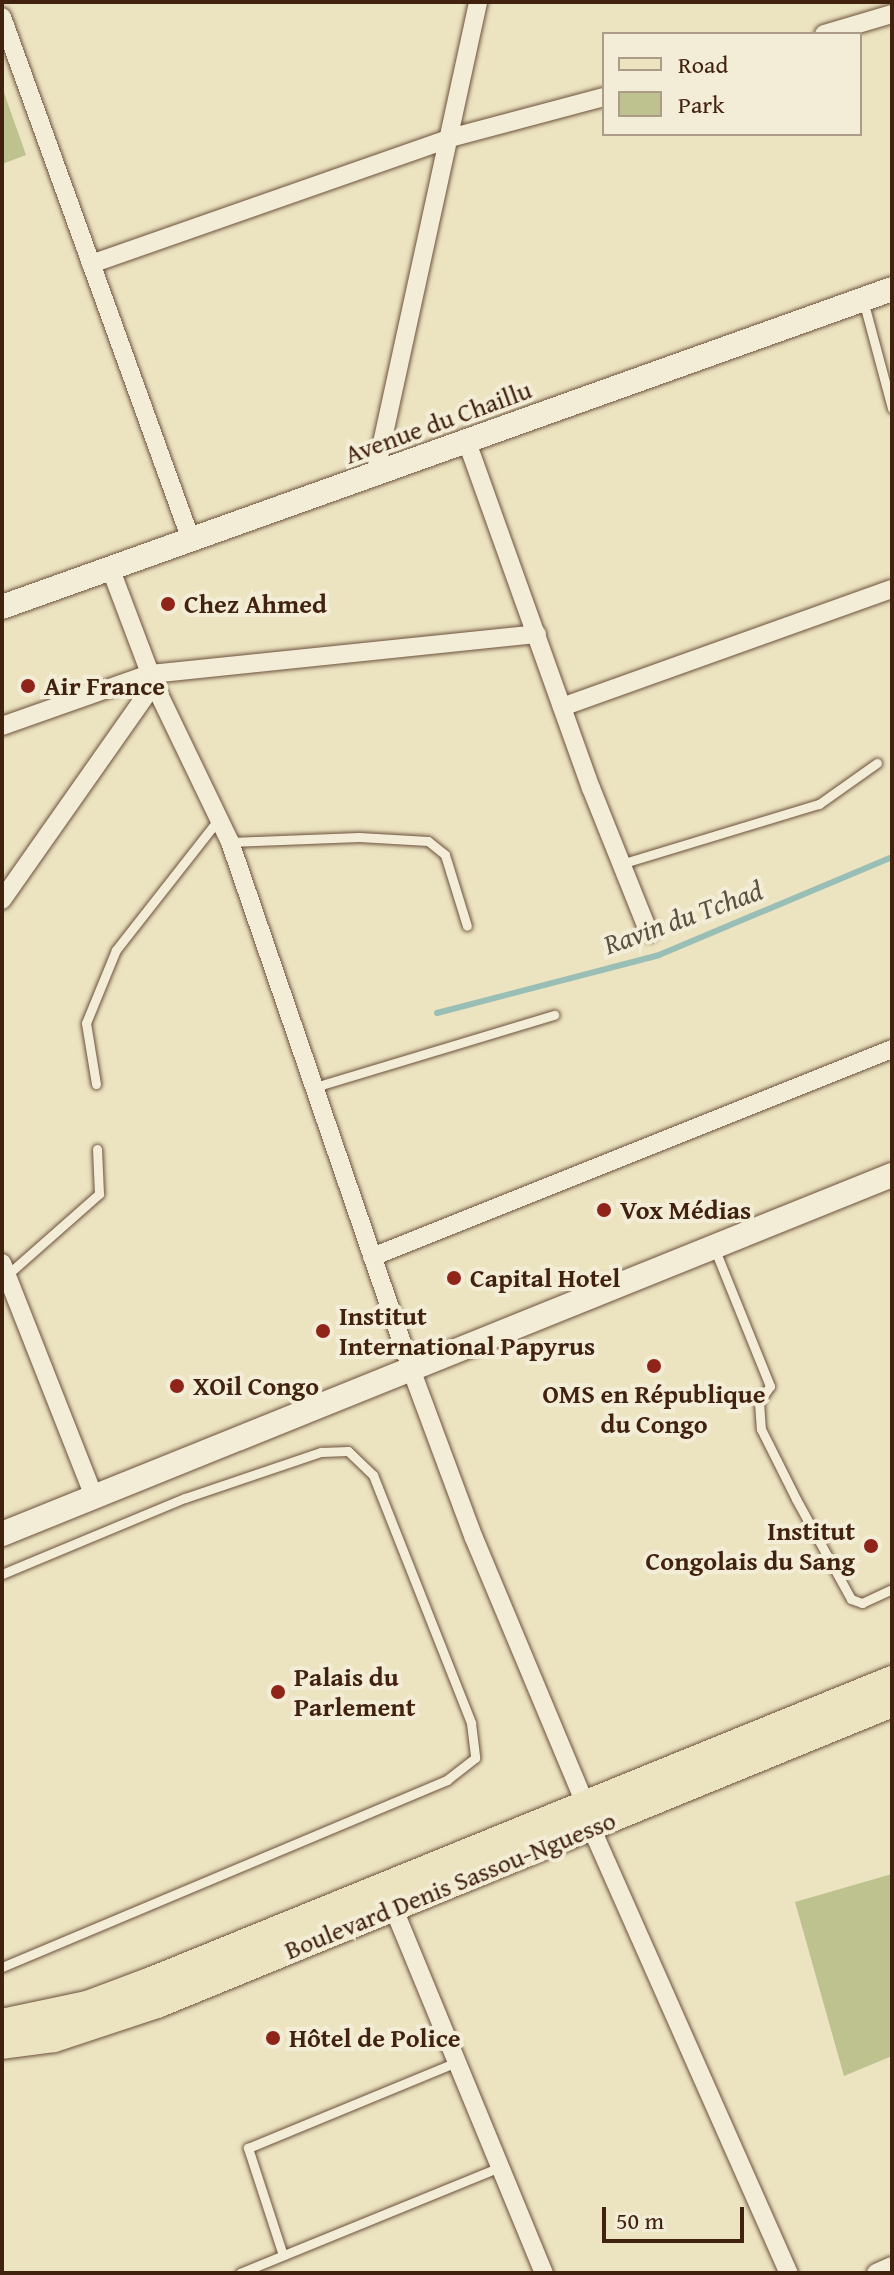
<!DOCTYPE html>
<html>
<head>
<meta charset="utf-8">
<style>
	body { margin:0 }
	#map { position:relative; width:894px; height:2275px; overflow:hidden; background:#ece3c1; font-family:"Gentium Book Plus",serif }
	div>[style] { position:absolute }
	.green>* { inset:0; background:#bdc28f }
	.stream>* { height:6px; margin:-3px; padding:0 3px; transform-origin:3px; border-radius:3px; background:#99beb5 }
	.roads { filter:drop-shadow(0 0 2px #6c523c) drop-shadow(0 0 2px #6c523c) }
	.lane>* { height:9px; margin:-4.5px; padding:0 4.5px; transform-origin:4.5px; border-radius:4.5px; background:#f3edd7 }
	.street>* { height:18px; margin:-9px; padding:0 9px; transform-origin:9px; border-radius:9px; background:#f3edd7 }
	.secondary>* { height:24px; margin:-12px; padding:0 12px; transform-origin:12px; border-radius:12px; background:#f3edd7 }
	.primary>* { height:28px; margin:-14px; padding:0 14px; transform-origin:14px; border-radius:14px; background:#ece3c1 }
	.dots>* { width:22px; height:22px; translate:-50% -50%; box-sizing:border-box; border:4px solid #f3edd7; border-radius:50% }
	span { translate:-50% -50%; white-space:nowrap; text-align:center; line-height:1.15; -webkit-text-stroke:8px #f3edd7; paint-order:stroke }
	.street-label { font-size:26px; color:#41220f }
	.poi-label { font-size:26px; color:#41220f; font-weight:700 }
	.left { translate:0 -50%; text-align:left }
	.right { translate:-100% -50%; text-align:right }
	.water-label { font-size:28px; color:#5b5141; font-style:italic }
	.frame { position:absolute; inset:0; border:4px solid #41220f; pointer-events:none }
	.legend { position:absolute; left:602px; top:32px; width:260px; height:104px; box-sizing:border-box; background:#f3edd7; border:2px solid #ac9c87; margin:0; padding:10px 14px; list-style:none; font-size:24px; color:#41220f }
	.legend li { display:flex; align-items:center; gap:16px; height:40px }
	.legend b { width:40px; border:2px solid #ac9c87 }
	.scale { position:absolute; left:602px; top:2207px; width:142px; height:36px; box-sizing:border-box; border:4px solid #41220f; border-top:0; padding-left:10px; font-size:24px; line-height:28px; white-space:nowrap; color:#41220f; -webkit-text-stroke:6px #f3edd7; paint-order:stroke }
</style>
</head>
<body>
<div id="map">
	<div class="green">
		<div style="clip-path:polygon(2px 87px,26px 155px,2px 164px)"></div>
		<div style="clip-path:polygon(892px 1874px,892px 2056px,844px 2076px,795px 1902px)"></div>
	</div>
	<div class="stream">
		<div style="left:437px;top:1013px;width:229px;rotate:-14.6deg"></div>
		<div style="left:659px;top:955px;width:253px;rotate:-22.8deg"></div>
	</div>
	<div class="roads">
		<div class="lane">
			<div style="left:863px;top:300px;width:112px;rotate:75deg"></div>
			<div style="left:230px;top:842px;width:129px;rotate:-2.2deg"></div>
			<div style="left:359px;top:837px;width:69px;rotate:3.3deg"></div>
			<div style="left:428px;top:841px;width:22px;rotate:39deg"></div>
			<div style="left:445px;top:855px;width:74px;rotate:72.8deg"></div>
			<div style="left:621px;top:864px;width:207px;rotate:-16.9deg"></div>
			<div style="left:819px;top:804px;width:71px;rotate:-35.3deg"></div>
			<div style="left:96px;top:1084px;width:62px;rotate:-99.3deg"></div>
			<div style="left:86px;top:1023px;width:79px;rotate:-67.7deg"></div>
			<div style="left:116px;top:950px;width:165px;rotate:-51.9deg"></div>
			<div style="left:315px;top:1087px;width:250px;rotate:-16.8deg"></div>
			<div style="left:715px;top:1250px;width:147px;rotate:68deg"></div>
			<div style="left:770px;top:1386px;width:19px;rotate:125deg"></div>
			<div style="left:759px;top:1402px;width:27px;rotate:86deg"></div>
			<div style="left:761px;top:1429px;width:78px;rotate:63.4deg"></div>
			<div style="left:796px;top:1499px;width:114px;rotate:61.2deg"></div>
			<div style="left:851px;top:1599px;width:12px;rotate:20deg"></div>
			<div style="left:862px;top:1603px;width:33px;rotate:-25deg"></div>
			<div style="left:7px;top:1275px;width:123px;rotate:-41.4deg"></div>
			<div style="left:99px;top:1194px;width:45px;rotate:-92.5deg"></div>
			<div style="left:2px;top:1574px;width:198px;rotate:-22.6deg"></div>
			<div style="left:185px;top:1498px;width:144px;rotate:-18.7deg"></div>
			<div style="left:321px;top:1452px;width:27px;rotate:-2deg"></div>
			<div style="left:348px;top:1451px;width:35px;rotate:44deg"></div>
			<div style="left:373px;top:1475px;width:267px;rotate:68.4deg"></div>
			<div style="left:471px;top:1723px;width:35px;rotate:83deg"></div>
			<div style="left:475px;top:1758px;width:36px;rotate:142deg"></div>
			<div style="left:447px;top:1780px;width:483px;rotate:157.2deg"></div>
			<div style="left:283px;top:2255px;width:113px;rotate:-108.1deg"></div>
			<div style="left:248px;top:2148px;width:226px;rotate:-22.4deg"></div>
			<div style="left:240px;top:2273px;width:281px;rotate:-22.2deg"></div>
		</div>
		<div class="street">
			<div style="left:2px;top:17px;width:556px;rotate:70.13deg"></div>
			<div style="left:824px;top:34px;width:71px;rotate:-16.4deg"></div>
			<div style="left:91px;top:264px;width:380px;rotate:-19.3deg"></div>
			<div style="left:450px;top:138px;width:159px;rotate:-14.9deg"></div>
			<div style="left:467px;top:442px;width:368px;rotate:70.3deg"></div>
			<div style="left:591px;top:788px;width:156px;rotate:68.2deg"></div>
			<div style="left:375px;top:475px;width:484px;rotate:-77.7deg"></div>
			<div style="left:111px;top:570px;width:122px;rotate:69.3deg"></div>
			<div style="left:154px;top:684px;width:175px;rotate:64.3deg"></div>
			<div style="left:230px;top:842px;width:557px;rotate:71.04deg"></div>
			<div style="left:411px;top:1369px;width:180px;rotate:69.6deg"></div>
			<div style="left:474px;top:1538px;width:287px;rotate:67.3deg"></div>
			<div style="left:562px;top:707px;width:350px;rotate:-19.7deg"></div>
			<div style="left:2px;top:726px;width:157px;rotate:-19.4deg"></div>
			<div style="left:150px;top:674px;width:389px;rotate:-5.9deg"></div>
			<div style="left:2px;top:900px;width:264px;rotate:-54.9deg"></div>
			<div style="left:372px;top:1257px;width:560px;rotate:-21.8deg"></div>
			<div style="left:2px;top:1263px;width:251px;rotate:68.5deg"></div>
			<div style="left:591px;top:1827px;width:488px;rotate:66.1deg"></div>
			<div style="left:393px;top:1907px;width:396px;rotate:67.6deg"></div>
			<div style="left:876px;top:2273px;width:17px;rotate:-24deg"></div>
		</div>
		<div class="secondary">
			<div style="left:2px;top:607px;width:945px;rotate:-19.66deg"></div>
			<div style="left:2px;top:1534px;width:960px;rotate:-21.97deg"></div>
		</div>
		<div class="primary">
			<div style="left:2px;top:2023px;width:87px;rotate:-12deg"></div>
			<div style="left:87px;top:2005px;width:66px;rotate:-20.4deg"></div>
			<div style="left:149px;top:1982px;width:802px;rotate:-22.12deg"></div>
			<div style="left:2px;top:2045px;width:52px;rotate:-7.7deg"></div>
			<div style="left:54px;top:2038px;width:108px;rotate:-18.3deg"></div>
			<div style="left:157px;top:2004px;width:794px;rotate:-22.27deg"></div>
		</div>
	</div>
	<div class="dots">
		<div style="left:168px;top:604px;background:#8f2418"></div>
		<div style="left:28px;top:686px;background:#8f2418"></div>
		<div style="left:604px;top:1210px;background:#8f2418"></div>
		<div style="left:454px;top:1278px;background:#8f2418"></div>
		<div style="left:323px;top:1331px;background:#8f2418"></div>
		<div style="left:654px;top:1366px;background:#8f2418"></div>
		<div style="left:177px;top:1386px;background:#8f2418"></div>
		<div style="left:871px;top:1546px;background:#8f2418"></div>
		<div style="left:278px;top:1692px;background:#8f2418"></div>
		<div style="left:273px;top:2038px;background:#8f2418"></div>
	</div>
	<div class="street-label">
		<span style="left:438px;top:422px;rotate:-20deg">Avenue du Chaillu</span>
		<span style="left:450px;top:1885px;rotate:-22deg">Boulevard Denis Sassou-Nguesso</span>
	</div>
	<div class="poi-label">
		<span class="left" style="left:184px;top:604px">Chez Ahmed</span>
		<span class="left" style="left:44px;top:686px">Air France</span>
		<span class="left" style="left:620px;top:1210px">Vox Médias</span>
		<span class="left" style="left:470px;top:1278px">Capital Hotel</span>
		<span class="left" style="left:339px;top:1331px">Institut<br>International Papyrus</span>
		<span class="left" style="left:193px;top:1386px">XOil Congo</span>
		<span style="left:654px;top:1409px">OMS en République<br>du Congo</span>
		<span class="right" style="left:855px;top:1546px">Institut<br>Congolais du Sang</span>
		<span class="left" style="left:294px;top:1692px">Palais du<br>Parlement</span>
		<span class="left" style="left:289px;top:2038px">Hôtel de Police</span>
	</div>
	<div class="water-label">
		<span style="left:683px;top:917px;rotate:-20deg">Ravin du Tchad</span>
	</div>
	<div class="frame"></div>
	<ul class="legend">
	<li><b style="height:10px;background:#ece3c1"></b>Road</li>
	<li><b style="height:22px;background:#bdc28f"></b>Park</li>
	</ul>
	<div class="scale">50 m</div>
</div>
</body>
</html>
